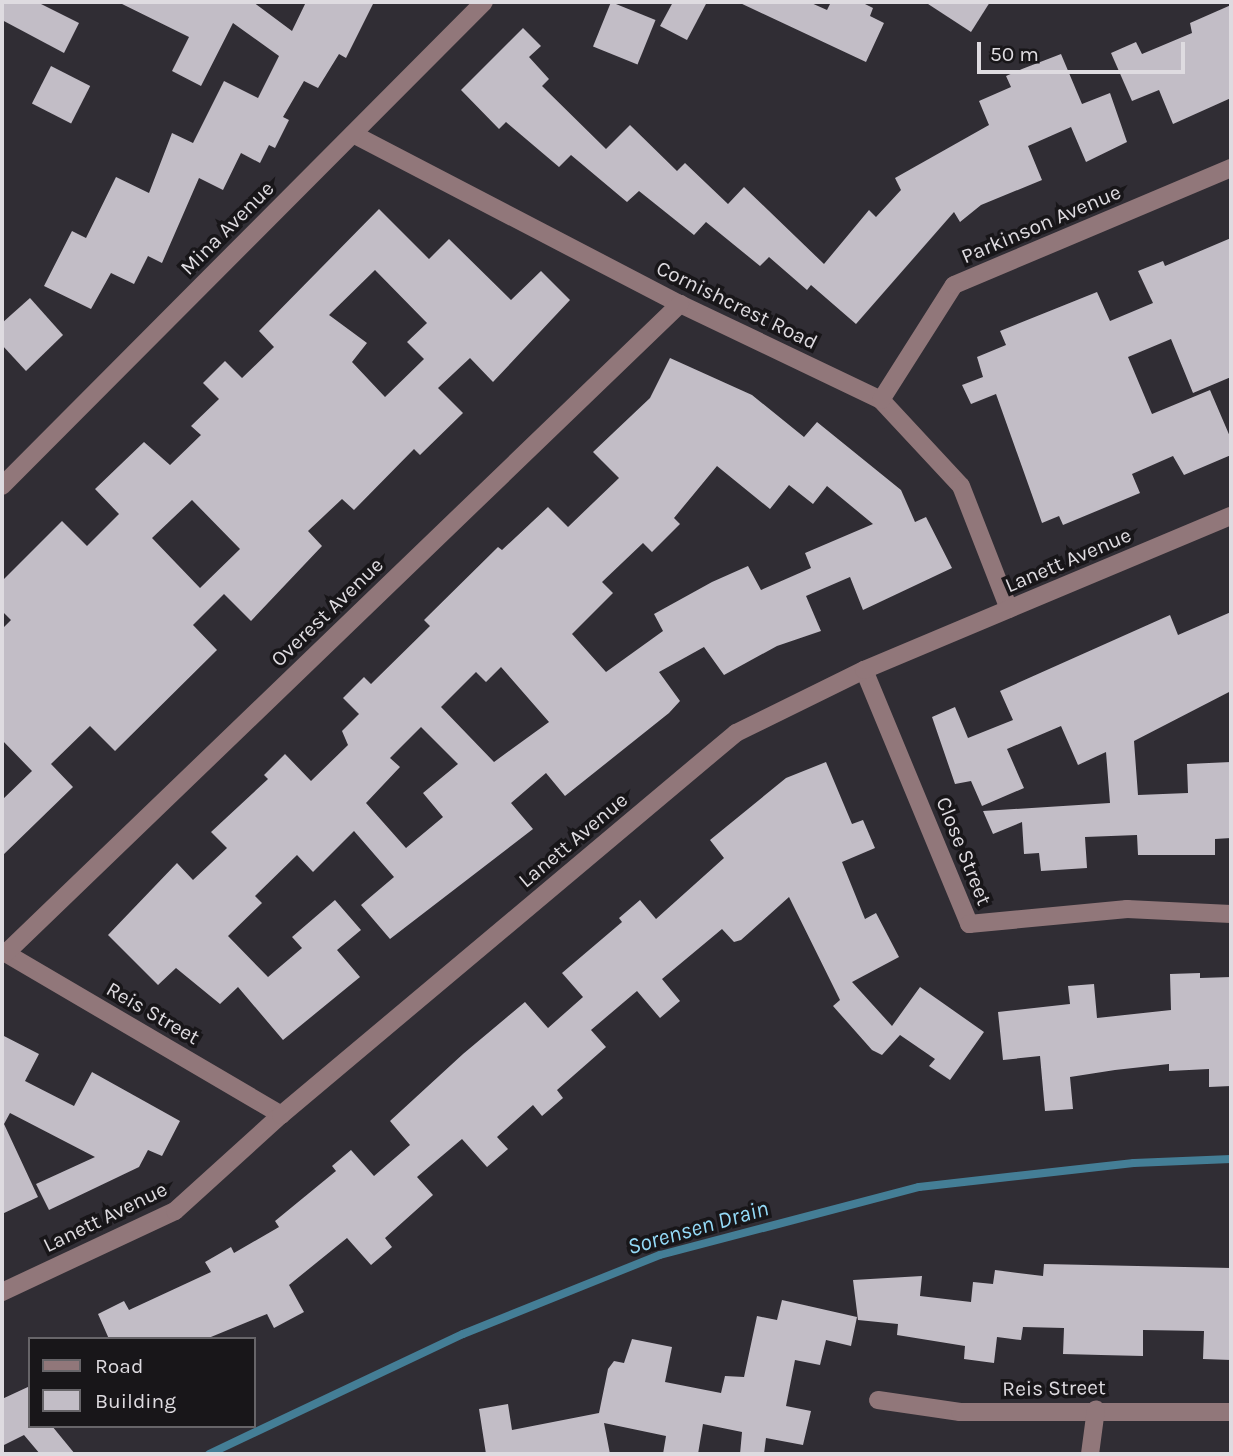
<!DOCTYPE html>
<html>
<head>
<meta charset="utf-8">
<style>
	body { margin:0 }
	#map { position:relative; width:1233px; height:1456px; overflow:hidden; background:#302d34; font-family:Karla,sans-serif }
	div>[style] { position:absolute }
	.stream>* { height:8px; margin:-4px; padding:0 4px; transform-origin:4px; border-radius:4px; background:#447e96 }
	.building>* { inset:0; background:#c2bdc6; transform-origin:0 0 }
	.minor>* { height:18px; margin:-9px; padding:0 9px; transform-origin:9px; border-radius:9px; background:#91777a }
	span { translate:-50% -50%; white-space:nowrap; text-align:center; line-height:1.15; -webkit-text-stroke:7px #181619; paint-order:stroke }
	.street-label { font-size:21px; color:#dedbe0 }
	.water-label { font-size:23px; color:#94daf7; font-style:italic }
	.frame { position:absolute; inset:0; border:4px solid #dedbe0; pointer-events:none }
	.legend { position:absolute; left:28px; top:1337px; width:228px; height:91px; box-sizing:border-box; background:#181619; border:2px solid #676569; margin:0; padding:9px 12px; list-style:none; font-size:21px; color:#dedbe0 }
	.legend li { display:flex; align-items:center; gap:14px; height:35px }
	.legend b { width:35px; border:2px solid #676569 }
	.scale { position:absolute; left:977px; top:42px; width:208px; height:32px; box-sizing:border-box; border:4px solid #dedbe0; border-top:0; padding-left:9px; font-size:21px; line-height:24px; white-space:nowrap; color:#dedbe0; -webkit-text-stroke:5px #181619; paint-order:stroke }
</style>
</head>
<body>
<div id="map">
	<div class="stream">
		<div style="left:209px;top:1454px;width:281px;rotate:-25.3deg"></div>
		<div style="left:463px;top:1334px;width:212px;rotate:-21.9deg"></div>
		<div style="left:660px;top:1255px;width:268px;rotate:-14.7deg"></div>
		<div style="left:919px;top:1187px;width:216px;rotate:-6.4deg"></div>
		<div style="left:1134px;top:1163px;width:97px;rotate:-2.4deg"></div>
	</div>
	<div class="building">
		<div style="clip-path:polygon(2px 2px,37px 2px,79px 23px,64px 53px,2px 20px)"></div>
		<div style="clip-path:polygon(118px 2px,253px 2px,292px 31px,306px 2px,374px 2px,346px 58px,339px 54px,318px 88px,304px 81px,283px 117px,289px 120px,275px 148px,269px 145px,260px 163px,241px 153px,223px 190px,199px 178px,162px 263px,148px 256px,134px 284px,111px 273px,91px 309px,44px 286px,72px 231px,86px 238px,116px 177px,149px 193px,172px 133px,193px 143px,224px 81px,258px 98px,279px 56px,233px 23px,201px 86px,172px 71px,189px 37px)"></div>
		<div style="left:611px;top:2px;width:48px;height:48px;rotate:22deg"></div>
		<div style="clip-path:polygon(673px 2px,707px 2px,687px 40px,660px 26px)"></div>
		<div style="clip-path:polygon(738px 2px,809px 2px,827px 10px,831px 2px,861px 2px,873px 8px,870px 16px,884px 23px,866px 62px)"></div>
		<div style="clip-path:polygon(925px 2px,990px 2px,971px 32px)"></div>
		<div style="clip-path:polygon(1231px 5px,1231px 98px,1173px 124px,1159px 90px,1132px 101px,1111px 53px,1136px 42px,1142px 54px,1192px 33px,1190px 23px)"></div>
		<div style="clip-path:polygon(523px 28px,541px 46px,529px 57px,549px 79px,542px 86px,606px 149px,630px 125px,677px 171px,685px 163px,728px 204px,744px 187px,824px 264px,869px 210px,876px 217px,901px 190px,895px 178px,989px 125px,979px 101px,1011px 87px,1006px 76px,1022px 69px,1061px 54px,1082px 104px,1110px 93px,1127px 142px,1086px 162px,1071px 127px,1028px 146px,1042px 180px,981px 205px,960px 222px,954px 212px,856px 324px,811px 285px,807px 290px,769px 257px,760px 266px,706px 222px,694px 235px,639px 191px,627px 202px,571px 155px,559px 167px,506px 122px,499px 129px,461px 90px)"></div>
		<div style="left:51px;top:66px;width:44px;height:42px;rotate:27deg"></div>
		<div style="clip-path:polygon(evenodd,379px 209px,429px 259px,449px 239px,511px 300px,541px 271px,570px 300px,493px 382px,470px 358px,438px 388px,463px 413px,420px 455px,414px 449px,354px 510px,342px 499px,308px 531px,322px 546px,251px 621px,224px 594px,193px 625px,217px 650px,115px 751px,90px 726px,51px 764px,73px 787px,2px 856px,2px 800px,32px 771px,2px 740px,2px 629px,11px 620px,2px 611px,2px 581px,62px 521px,87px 546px,119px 514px,95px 489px,144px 442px,170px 465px,201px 435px,191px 426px,219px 399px,203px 383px,225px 361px,242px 378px,274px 347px,259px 331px,379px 209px,375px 270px,427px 323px,407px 342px,424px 359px,385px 397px,352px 362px,367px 343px,329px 315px,375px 270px,379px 209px,192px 500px,240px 549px,200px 588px,152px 538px,192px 500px)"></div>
		<div style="clip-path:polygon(1231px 238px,1231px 377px,1193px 393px,1171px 339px,1128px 357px,1152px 414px,1210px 390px,1231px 439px,1231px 455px,1184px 475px,1173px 456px,1132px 474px,1140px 493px,1063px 525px,1059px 516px,1042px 523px,996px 394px,971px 404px,962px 385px,983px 377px,977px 357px,1006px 345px,1000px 331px,1097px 292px,1110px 321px,1153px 303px,1138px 271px,1163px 261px,1165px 266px)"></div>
		<div style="clip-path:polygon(30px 298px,63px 335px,26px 371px,2px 345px,2px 323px)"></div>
		<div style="clip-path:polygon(evenodd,670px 358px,752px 395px,804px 437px,817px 422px,901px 490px,915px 522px,926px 517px,952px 568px,863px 610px,850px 577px,806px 596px,821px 631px,777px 646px,724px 675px,704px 647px,659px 672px,680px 701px,669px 713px,565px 796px,546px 773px,511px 803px,533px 829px,390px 939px,361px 905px,394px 877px,354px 831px,313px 872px,297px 855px,255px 896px,262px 903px,228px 936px,268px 977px,302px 948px,292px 937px,335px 900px,361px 930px,337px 950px,360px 977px,283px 1040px,238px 987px,220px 1004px,176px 968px,158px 985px,108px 935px,177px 863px,193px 880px,227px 848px,211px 832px,268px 779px,264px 775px,285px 754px,311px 781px,348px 745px,342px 731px,359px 714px,343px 698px,364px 677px,371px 684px,430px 626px,424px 620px,498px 547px,502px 550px,548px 507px,568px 527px,619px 478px,593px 452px,650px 398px,670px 358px,717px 466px,770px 509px,789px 485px,813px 504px,827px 486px,873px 524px,805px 553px,811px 568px,761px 590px,748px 566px,712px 582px,654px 614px,663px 631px,606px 672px,572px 634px,613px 593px,602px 582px,643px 543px,652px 552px,680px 524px,674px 518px,717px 466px,670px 358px,501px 667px,549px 722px,494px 762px,441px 707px,476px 672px,486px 682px,501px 667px,670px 358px,421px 727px,458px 764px,423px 793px,443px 817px,406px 848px,366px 803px,400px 767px,390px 758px,421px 727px)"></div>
		<div style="clip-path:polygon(1231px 612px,1231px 691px,1134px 741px,1138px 795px,1188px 793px,1187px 764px,1231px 762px,1231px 838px,1215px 839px,1215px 855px,1138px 855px,1137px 835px,1085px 837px,1087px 868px,1041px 871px,1039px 853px,1024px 854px,1022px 822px,993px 834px,983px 811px,1110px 803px,1106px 752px,1078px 765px,1061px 726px,1007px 749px,1024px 788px,982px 806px,971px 781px,955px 784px,932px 717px,955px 707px,968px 738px,1013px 720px,1000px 691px,1170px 615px,1178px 635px)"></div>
		<div style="clip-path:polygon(826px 762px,852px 824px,863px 820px,875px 848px,842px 862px,865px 919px,876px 913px,899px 957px,852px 982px,892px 1026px,920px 987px,984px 1032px,950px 1080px,929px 1066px,935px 1059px,900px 1035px,882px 1055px,872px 1050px,833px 1006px,840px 1000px,789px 897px,741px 940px,734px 942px,722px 929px,662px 979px,680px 1001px,660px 1018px,637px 991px,591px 1030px,606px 1047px,557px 1090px,563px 1098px,542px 1116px,533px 1105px,497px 1137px,508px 1149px,487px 1167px,462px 1139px,417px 1177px,433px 1195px,385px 1238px,392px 1247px,371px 1265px,347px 1238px,289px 1285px,304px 1312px,274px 1328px,267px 1314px,206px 1339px,109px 1339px,98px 1314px,124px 1301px,129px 1310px,211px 1272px,205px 1262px,231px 1247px,234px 1253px,279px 1227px,275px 1221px,336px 1171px,332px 1166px,351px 1150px,374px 1176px,410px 1145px,390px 1121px,463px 1054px,525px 1002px,548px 1028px,583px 997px,562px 973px,622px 922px,619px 918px,640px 900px,656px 919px,724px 858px,710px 840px,786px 778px)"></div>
		<div style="clip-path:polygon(1200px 973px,1200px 978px,1231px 977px,1231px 1086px,1209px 1087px,1209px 1069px,1169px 1071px,1169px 1064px,1115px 1070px,1070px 1077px,1073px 1109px,1045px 1111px,1040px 1056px,1003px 1060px,998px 1012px,1070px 1004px,1068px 986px,1094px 984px,1097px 1018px,1171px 1010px,1170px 974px)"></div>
		<div style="clip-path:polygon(2px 1035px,39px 1054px,25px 1081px,74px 1106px,92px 1072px,180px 1121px,162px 1156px,148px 1150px,139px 1167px,49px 1210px,36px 1184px,95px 1157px,10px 1113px,4px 1124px,38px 1197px,2px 1214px)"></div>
		<div style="clip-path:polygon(1044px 1264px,1231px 1268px,1231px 1360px,1203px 1359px,1204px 1331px,1143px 1330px,1143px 1356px,1101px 1355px,1063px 1354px,1064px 1328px,1023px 1327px,1021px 1340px,997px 1337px,994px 1363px,964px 1359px,965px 1346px,897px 1335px,898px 1324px,858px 1320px,853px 1280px,922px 1276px,920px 1296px,971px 1302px,973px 1282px,993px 1284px,995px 1270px,1043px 1276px)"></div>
		<div style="clip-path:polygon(782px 1300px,857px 1317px,851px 1346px,826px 1340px,820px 1365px,795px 1360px,786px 1406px,811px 1411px,803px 1445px,766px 1438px,764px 1454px,740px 1454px,742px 1432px,703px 1424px,698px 1454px,663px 1454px,666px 1436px,604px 1423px,610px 1454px,486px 1454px,479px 1409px,508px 1404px,512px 1430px,599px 1413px,608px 1369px,614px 1361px,624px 1363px,632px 1339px,672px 1347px,665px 1382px,721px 1393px,725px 1376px,744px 1377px,757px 1316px,777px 1320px)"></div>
		<div style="clip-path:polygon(30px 1386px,30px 1426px,52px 1426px,75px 1454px,40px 1454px,24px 1435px,2px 1446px,2px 1399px)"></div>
	</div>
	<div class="minor">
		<div style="left:353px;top:134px;width:369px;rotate:27.5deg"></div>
		<div style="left:680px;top:304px;width:223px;rotate:25.5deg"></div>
		<div style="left:881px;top:400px;width:117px;rotate:47.1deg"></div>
		<div style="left:961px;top:486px;width:132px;rotate:68.7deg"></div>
		<div style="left:881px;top:400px;width:136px;rotate:-57.6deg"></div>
		<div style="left:954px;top:285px;width:301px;rotate:-22.9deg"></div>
		<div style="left:2px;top:486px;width:683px;rotate:-45.12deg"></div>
		<div style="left:864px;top:670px;width:275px;rotate:67.5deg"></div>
		<div style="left:969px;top:924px;width:159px;rotate:-5.4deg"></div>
		<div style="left:1127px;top:909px;width:104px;rotate:2.8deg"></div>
		<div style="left:2px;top:951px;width:324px;rotate:30.4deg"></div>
		<div style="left:6px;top:953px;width:936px;rotate:-43.92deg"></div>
		<div style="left:2px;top:1292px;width:191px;rotate:-25.1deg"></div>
		<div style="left:175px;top:1211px;width:143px;rotate:-42.2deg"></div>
		<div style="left:281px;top:1115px;width:594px;rotate:-40.02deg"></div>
		<div style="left:736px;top:733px;width:143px;rotate:-26.2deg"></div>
		<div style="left:864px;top:670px;width:398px;rotate:-22.8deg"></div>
		<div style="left:878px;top:1400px;width:83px;rotate:8.3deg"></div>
		<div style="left:960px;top:1412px;width:271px"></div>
		<div style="left:1090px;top:1454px;width:45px;rotate:-82.4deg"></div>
	</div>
	<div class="street-label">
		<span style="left:1041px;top:224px;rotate:-23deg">Parkinson Avenue</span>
		<span style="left:227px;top:228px;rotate:-45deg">Mina Avenue</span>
		<span style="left:737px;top:305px;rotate:26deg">Cornishcrest Road</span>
		<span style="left:1068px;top:560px;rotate:-23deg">Lanett Avenue</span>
		<span style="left:327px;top:612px;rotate:-44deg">Overest Avenue</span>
		<span style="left:573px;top:840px;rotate:-40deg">Lanett Avenue</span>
		<span style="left:964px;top:851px;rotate:68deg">Close Street</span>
		<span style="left:153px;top:1013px;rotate:30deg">Reis Street</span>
		<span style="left:105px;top:1217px;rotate:-26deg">Lanett Avenue</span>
		<span style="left:1054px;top:1388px;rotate:-1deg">Reis Street</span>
	</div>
	<div class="water-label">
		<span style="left:698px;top:1228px;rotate:-16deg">Sorensen Drain</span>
	</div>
	<div class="frame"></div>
	<ul class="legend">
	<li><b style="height:9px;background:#91777a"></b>Road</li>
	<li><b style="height:19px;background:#c2bdc6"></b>Building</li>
	</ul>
	<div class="scale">50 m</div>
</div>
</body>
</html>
